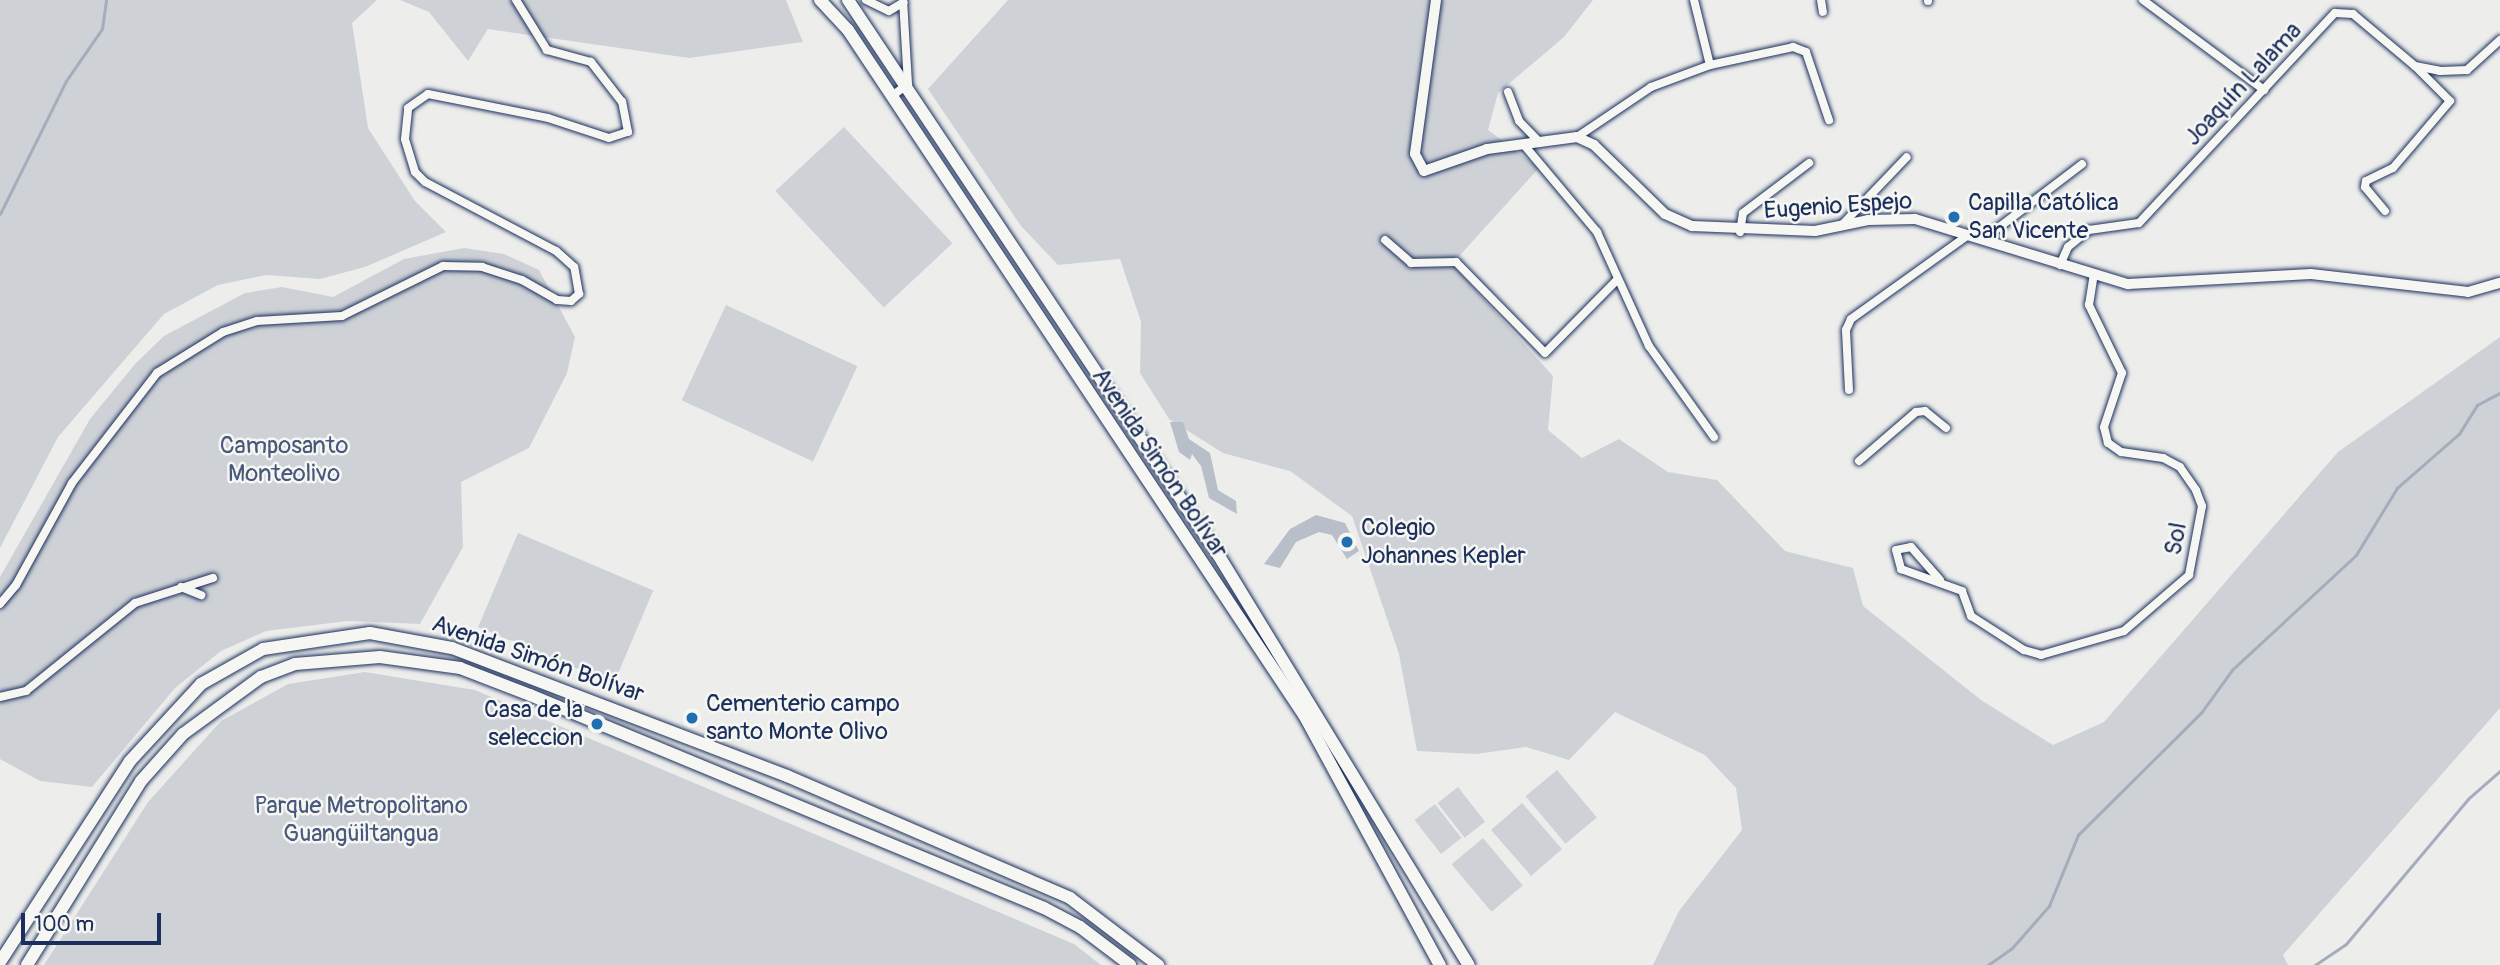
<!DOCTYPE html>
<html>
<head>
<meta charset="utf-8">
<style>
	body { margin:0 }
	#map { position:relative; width:2500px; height:965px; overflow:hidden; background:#edeeec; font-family:Pangolin,sans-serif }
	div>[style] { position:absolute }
	.green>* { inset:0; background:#ced2d7; transform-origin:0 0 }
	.stream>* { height:2.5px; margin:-1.25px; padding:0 1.25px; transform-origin:1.25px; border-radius:1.25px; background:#a5acbc }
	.building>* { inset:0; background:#b9bfc8 }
	.roads { filter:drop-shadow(0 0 2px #1b2f5e) drop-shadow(0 0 2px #1b2f5e) }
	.minor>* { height:8px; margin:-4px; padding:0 4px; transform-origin:4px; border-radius:4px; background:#f6f6f2 }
	.tertiary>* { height:10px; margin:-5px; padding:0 5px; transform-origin:5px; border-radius:5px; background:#f6f6f2 }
	.trunk>* { height:12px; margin:-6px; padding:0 6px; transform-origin:6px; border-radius:6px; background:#f6f6f2 }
	.dots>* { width:19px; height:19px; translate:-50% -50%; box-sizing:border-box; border:4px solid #f6f6f2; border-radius:50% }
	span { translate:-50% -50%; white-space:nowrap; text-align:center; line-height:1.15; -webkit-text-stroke:5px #f6f6f2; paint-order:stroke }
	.street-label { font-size:24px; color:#1b2f5e }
	.poi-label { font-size:24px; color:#1b2f5e }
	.left { translate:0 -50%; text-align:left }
	.right { translate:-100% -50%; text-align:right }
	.park-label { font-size:24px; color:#48587c }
	.scale { position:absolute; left:21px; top:913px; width:140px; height:32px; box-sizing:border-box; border:4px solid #1b2f5e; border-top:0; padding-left:9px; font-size:21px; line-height:24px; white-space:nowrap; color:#1b2f5e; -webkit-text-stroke:5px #f6f6f2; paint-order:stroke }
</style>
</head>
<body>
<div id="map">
	<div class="green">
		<div style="clip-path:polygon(0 0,377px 0,352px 23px,368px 128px,415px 201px,446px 232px,365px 267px,320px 279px,266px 275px,218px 285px,164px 314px,58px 437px,0 548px)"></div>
		<div style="clip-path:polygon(400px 0,786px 0,803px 42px,689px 58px,488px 29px,468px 61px,429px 12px)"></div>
		<div style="clip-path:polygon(1008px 0,1593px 0,1564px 37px,1498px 93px,1488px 130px,1539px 168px,1452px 264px,1553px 376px,1548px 430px,1582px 458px,1619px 439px,1668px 472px,1717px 480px,1785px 551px,1853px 568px,1863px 606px,1981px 700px,2053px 745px,2104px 722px,2338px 452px,2500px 337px,2500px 708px,2283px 955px,2288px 965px,1653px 965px,1679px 911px,1742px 830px,1736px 788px,1705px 755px,1615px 712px,1569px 760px,1526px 747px,1476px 754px,1417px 751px,1399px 654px,1352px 516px,1290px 471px,1223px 453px,1169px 419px,1140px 373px,1141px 322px,1120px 259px,1058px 265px,1021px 226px,928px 89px)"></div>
		<div style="left:844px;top:127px;width:159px;height:94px;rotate:47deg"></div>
		<div style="clip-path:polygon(464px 248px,504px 254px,539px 270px,575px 337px,567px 373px,529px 448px,461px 482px,463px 547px,420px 624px,348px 621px,266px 631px,221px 651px,175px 688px,92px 787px,40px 781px,0 759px,0 577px,90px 419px,135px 364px,164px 336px,245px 293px,282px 287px,333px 297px,404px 259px)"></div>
		<div style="left:726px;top:305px;width:145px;height:105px;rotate:25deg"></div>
		<div style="left:518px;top:533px;width:147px;height:102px;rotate:23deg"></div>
		<div style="clip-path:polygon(365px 672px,475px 690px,1074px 944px,1101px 965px,44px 965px,148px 802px,221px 721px,288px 684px)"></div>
		<div style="left:1557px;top:770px;width:62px;height:41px;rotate:50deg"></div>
		<div style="left:1458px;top:787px;width:44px;height:26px;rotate:52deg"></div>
		<div style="left:1522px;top:803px;width:61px;height:41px;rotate:49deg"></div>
		<div style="left:1435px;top:804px;width:43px;height:26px;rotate:52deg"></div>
		<div style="left:1483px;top:838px;width:62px;height:41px;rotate:50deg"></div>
	</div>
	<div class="stream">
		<div style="left:0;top:214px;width:148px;rotate:-63.6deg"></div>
		<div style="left:66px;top:81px;width:63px;rotate:-55.3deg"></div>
		<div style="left:102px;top:29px;width:29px;rotate:-82deg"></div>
		<div style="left:1988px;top:965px;width:29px;rotate:-35deg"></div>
		<div style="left:2012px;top:948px;width:56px;rotate:-48.6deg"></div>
		<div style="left:2049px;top:906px;width:77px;rotate:-67.8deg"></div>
		<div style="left:2078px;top:835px;width:173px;rotate:-44.8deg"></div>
		<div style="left:2201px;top:713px;width:53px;rotate:-54.2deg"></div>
		<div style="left:2232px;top:670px;width:169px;rotate:-42.8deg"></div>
		<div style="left:2356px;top:555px;width:79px;rotate:-58.5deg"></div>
		<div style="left:2397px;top:488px;width:82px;rotate:-41.1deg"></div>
		<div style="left:2459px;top:434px;width:34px;rotate:-58deg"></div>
		<div style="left:2477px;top:405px;width:26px;rotate:-28deg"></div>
		<div style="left:2315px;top:965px;width:37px;rotate:-34deg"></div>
		<div style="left:2346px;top:944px;width:189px;rotate:-49.9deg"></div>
		<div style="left:2468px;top:799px;width:43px;rotate:-41.2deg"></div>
	</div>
	<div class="building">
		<div style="clip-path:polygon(1170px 422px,1183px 422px,1189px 439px,1210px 453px,1218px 490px,1236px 501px,1237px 514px,1209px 498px,1201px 466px,1192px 454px,1190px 460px,1179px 452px)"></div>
		<div style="clip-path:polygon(1316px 515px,1345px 523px,1359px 551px,1347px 559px,1332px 535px,1319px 532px,1296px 542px,1280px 568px,1264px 564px,1290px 529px)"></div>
	</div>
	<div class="roads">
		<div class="minor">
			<div style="left:866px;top:0;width:25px;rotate:26deg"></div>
			<div style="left:889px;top:11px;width:17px;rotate:-31deg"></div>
			<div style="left:1694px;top:0;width:67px;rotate:76.2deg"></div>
			<div style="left:1821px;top:0;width:12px;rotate:81deg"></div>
			<div style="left:2143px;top:0;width:151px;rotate:36.6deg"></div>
			<div style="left:1928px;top:1px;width:1px;rotate:-90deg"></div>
			<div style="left:1508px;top:92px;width:31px;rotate:69deg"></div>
			<div style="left:1519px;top:121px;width:30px;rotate:46deg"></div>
			<div style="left:892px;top:96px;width:20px;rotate:-37deg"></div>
			<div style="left:908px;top:84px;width:84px;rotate:-93.4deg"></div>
			<div style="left:1577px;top:137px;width:89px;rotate:-34deg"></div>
			<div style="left:1651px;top:87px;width:63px;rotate:-20.4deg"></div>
			<div style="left:1710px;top:65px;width:85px;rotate:-12.2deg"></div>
			<div style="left:1793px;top:47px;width:14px;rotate:21deg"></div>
			<div style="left:1806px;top:52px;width:72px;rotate:71.3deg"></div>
			<div style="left:1524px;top:145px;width:114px;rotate:50deg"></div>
			<div style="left:1597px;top:232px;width:125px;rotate:65.5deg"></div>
			<div style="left:1649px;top:346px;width:112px;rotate:54.5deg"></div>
			<div style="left:2385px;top:211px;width:31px;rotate:-130deg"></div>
			<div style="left:2365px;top:187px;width:6px;rotate:-81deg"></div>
			<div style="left:2366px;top:181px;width:30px;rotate:-26deg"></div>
			<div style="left:2393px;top:168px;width:88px;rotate:-49.6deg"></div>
			<div style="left:2450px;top:101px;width:47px;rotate:-135deg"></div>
			<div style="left:1841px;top:226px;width:95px;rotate:-46.3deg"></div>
			<div style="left:1740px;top:232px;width:19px;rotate:-81deg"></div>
			<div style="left:1743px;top:213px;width:83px;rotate:-37.1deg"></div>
			<div style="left:1985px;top:238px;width:122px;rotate:-37.3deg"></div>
			<div style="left:1385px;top:240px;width:35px;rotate:41deg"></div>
			<div style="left:1411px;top:263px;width:45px;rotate:-1.3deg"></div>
			<div style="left:1456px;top:262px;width:127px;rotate:45.6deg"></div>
			<div style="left:1545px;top:353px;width:103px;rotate:-45.4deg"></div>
			<div style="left:2060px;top:265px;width:20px;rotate:-66deg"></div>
			<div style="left:2068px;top:247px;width:27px;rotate:-39deg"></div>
			<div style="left:2089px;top:230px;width:50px;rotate:-8deg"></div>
			<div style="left:2139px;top:223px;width:287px;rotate:-47deg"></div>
			<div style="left:2335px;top:13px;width:18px;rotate:3deg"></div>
			<div style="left:2353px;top:14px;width:81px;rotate:40deg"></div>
			<div style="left:2415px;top:66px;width:25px;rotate:11deg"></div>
			<div style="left:2440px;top:71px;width:27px;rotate:-2deg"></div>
			<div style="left:2467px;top:70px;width:45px;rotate:-42.3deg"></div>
			<div style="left:1849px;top:390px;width:60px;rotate:-92.9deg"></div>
			<div style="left:1846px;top:330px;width:12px;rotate:-66deg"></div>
			<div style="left:1851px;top:319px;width:148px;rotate:-35.6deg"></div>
			<div style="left:1859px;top:461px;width:75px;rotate:-40.7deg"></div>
			<div style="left:1916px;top:412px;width:9px;rotate:-6deg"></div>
			<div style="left:1925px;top:411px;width:27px;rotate:39deg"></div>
			<div style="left:1940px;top:580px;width:44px;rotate:-131.3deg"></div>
			<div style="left:1911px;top:547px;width:15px;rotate:169deg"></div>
			<div style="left:1896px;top:550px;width:20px;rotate:75deg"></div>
			<div style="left:1901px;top:569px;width:65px;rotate:19.8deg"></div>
			<div style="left:1962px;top:591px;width:27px;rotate:70deg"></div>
			<div style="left:1971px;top:616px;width:63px;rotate:32.7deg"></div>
			<div style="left:2024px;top:650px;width:18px;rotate:16deg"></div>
			<div style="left:2041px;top:655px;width:86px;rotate:-16.1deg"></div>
			<div style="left:2124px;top:631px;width:86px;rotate:-40.7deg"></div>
			<div style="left:2189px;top:575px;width:70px;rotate:-79.3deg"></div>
			<div style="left:2202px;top:506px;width:17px;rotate:-111deg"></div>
			<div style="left:2196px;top:490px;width:28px;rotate:-125deg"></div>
			<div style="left:2180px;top:467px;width:19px;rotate:-152deg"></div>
			<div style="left:2163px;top:458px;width:42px;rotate:-171.9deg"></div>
			<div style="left:2121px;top:452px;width:16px;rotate:-145deg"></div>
			<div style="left:2108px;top:443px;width:16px;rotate:-104deg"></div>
			<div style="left:2104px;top:427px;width:57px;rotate:-71.6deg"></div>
			<div style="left:2122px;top:373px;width:76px;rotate:-115.9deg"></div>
			<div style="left:2089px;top:305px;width:30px;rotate:-81deg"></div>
			<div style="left:181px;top:587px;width:22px;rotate:22deg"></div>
			<div style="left:0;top:604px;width:25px;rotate:-50deg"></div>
			<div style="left:16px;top:585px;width:116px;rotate:-61.2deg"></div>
			<div style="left:72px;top:483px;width:139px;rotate:-52.3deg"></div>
			<div style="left:157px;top:373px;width:78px;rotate:-31.8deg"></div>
			<div style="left:223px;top:332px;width:36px;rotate:-18deg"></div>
			<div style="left:257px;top:321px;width:85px;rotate:-3.4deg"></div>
			<div style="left:342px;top:316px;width:113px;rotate:-26.3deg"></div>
			<div style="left:443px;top:266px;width:39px;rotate:1deg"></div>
			<div style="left:482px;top:267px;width:42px;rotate:18deg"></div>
			<div style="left:522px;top:280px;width:40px;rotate:29.7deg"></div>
			<div style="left:557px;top:300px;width:14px;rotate:4deg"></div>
			<div style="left:571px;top:301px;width:11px;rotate:-41deg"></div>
			<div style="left:579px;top:294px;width:27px;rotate:-100deg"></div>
			<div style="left:574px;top:267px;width:24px;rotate:-138deg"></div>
			<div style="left:556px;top:251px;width:148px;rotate:-152.2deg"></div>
			<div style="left:425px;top:182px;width:14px;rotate:-135deg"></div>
			<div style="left:415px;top:172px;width:34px;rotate:-107deg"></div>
			<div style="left:405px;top:139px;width:31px;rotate:-84deg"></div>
			<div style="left:408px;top:108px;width:24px;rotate:-35deg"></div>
			<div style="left:428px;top:94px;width:122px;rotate:11.3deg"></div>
			<div style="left:548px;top:118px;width:64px;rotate:18.2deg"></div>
			<div style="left:609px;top:138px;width:20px;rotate:-18deg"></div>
			<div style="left:628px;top:132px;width:31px;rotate:-101deg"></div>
			<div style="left:622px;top:102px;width:51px;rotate:-127.8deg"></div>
			<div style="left:591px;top:62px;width:46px;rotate:-164.7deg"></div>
			<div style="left:547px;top:50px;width:59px;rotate:-121.8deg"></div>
			<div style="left:0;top:697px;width:27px;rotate:-13deg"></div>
			<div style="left:26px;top:691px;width:140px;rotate:-38.9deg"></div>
			<div style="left:135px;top:603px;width:82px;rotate:-17.8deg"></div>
		</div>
		<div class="tertiary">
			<div style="left:1436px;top:0;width:155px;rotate:97.8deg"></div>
			<div style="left:1415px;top:154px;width:19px;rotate:62deg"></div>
			<div style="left:1424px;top:171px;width:67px;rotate:-19.2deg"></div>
			<div style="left:1487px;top:149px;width:91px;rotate:-7.6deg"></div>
			<div style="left:1577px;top:137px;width:19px;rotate:25deg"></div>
			<div style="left:1594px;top:145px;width:99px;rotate:44.2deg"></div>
			<div style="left:1665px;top:214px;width:30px;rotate:24deg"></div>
			<div style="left:1692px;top:226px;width:123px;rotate:2.3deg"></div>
			<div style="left:1815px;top:231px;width:54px;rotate:-11.7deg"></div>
			<div style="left:1868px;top:220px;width:47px;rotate:-1.2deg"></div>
			<div style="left:1915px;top:219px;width:223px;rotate:17deg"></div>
			<div style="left:2128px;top:284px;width:183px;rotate:-3.1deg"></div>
			<div style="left:2311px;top:274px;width:158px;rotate:6.5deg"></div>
			<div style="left:2468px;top:292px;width:33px;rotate:-16deg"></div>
		</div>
		<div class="trunk">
			<div style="left:820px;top:0;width:41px;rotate:47deg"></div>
			<div style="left:848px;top:30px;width:823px;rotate:56.35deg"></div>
			<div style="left:1304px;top:715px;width:285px;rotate:61.5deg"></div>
			<div style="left:848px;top:0;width:668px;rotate:56.29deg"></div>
			<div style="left:1219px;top:556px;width:479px;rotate:58.6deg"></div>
			<div style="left:0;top:962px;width:239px;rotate:-57.1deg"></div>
			<div style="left:130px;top:761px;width:105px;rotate:-47.3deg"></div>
			<div style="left:201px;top:684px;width:71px;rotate:-29.4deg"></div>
			<div style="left:263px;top:649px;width:108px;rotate:-8.5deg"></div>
			<div style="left:370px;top:633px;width:83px;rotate:10.4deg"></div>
			<div style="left:452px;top:648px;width:359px;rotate:20.9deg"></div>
			<div style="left:787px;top:776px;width:308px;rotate:23.3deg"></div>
			<div style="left:1070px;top:898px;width:111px;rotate:37.3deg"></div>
			<div style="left:27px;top:965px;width:216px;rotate:-58.2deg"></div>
			<div style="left:141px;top:781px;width:63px;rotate:-48.2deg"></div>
			<div style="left:183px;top:734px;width:97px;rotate:-36.2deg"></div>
			<div style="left:261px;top:677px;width:36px;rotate:-21deg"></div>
			<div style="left:295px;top:664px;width:85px;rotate:-4.7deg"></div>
			<div style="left:380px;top:657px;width:81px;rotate:7.8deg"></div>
			<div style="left:460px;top:668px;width:75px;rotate:21.1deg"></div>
			<div style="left:530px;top:695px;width:556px;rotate:22.51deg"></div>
			<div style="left:1044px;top:908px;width:41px;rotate:27.8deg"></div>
			<div style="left:1080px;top:927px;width:63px;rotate:37.2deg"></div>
		</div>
	</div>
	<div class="dots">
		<div style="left:1954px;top:217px;background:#1f6fb2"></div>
		<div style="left:1347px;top:542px;background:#1f6fb2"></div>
		<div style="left:692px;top:718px;background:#1f6fb2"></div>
		<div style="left:597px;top:724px;background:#1f6fb2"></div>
	</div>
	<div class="street-label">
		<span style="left:2243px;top:84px;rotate:-47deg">Joaquín Lalama</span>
		<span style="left:1838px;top:206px;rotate:-4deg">Eugenio Espejo</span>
		<span style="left:1160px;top:463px;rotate:56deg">Avenida Simón Bolívar</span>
		<span style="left:2176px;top:539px;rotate:-79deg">Sol</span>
		<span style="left:538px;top:659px;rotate:19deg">Avenida Simón Bolívar</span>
	</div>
	<div class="poi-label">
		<span class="left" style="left:1968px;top:217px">Capilla Católica<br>San Vicente</span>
		<span class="left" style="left:1361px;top:542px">Colegio<br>Johannes Kepler</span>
		<span class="left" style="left:706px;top:718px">Cementerio campo<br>santo Monte Olivo</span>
		<span class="right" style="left:583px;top:724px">Casa de la<br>seleccion</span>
	</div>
	<div class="park-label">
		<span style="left:284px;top:460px">Camposanto<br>Monteolivo</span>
		<span style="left:361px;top:820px">Parque Metropolitano<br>Guangüiltangua</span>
	</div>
	<div class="scale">100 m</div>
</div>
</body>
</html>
